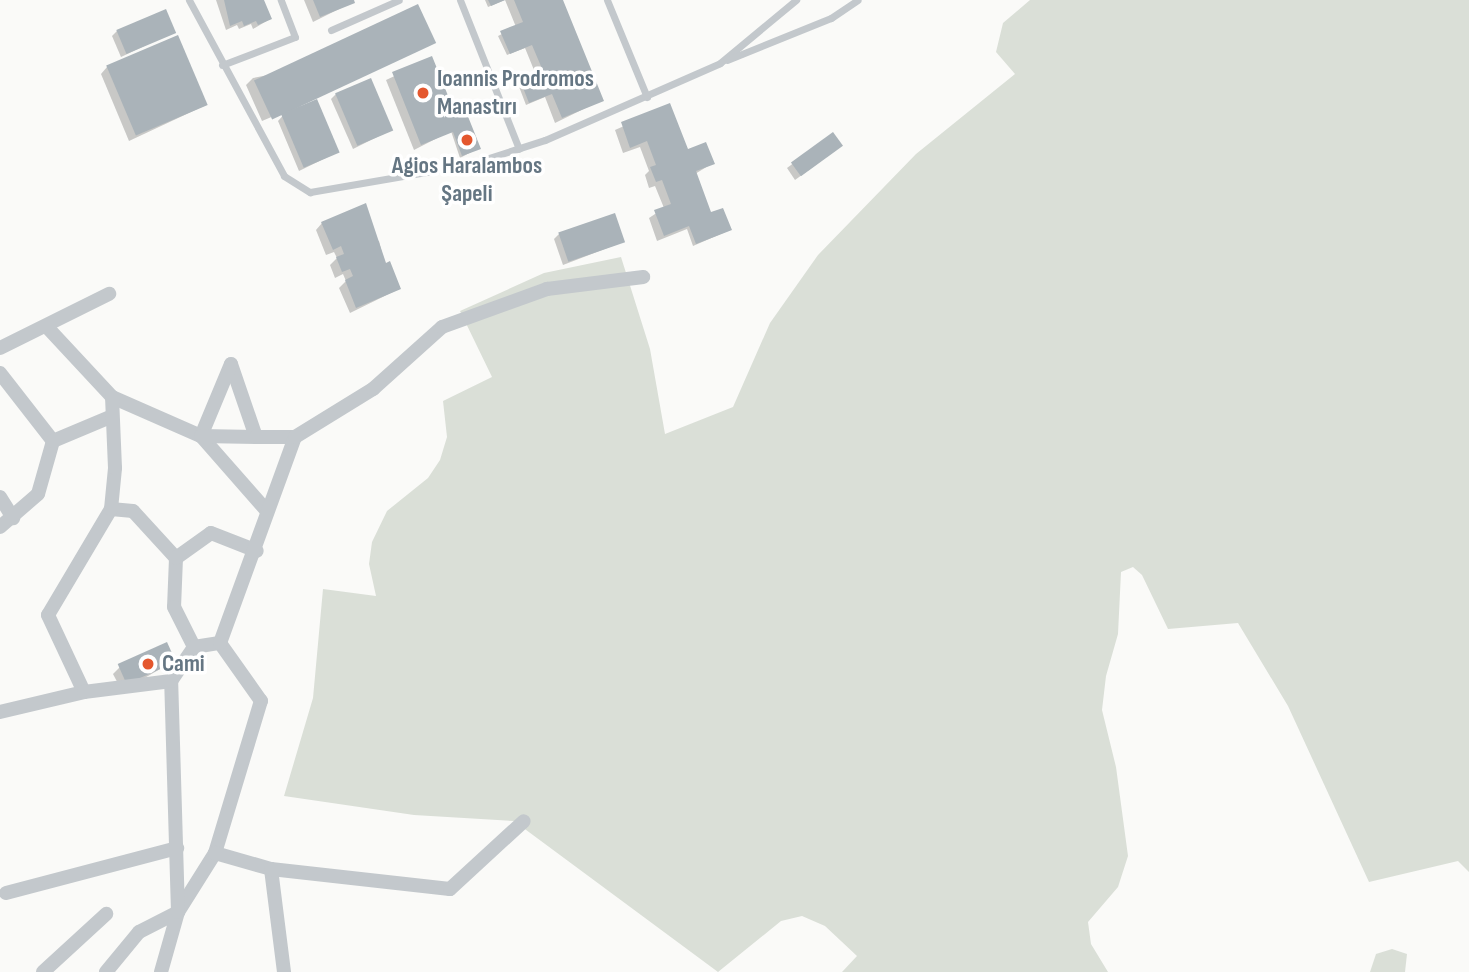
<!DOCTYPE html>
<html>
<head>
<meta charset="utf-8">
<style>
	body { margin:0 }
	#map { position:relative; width:1469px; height:972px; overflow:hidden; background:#fafaf8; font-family:"Sofia Sans Condensed",sans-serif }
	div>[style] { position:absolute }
	.green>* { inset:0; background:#dadfd7 }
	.shadow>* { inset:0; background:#0003 }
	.building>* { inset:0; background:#aab3b9; transform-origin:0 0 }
	.service>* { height:7px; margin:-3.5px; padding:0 3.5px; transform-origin:3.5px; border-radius:3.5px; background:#c3c8cc }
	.minor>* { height:14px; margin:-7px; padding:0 7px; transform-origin:7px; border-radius:7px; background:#c3c8cc }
	.dots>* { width:19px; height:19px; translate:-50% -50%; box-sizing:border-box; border:4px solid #fff; border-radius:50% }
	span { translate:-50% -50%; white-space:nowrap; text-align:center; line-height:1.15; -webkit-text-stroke:7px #fff; paint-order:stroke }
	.poi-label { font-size:24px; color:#657683; font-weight:700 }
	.left { translate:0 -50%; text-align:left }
</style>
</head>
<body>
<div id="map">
	<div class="green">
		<div style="clip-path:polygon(1030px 0,1469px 0,1469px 872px,1458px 861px,1369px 882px,1288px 706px,1238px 623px,1168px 629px,1142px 575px,1133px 567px,1121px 572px,1118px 634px,1106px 676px,1102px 710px,1116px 767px,1128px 856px,1118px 887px,1088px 922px,1091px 944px,1108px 972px,842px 972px,857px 956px,825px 926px,802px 916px,781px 921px,718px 972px,514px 821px,414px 815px,284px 796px,313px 698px,323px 589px,376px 596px,369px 564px,372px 542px,387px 511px,428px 478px,440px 460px,447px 437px,443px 401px,492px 377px,460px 311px,544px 273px,621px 257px,650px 349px,665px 434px,733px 407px,770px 323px,818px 255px,916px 154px,1015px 74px,996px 52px,1003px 23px)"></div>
		<div style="clip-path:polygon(1392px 949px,1407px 954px,1405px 972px,1370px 972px,1376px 954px)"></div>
	</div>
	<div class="shadow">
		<div style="clip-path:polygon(216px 0,262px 0,270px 19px,253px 29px,251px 24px,239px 29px,237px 25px,226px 30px)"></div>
		<div style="clip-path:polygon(304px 0,352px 0,353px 2px,313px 22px)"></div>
		<div style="clip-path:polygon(485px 0,561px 0,602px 100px,555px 123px,545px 97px,526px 105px,518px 84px,536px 75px,525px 48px,507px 55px,498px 36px,516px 27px,505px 0,488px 7px)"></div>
		<div style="clip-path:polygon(117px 31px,174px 32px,121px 57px,112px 36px)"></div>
		<div style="clip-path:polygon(433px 43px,299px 105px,338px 152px,299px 171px,278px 121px,288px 110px,262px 121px,246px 85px,253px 78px)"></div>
		<div style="clip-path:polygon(431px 59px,448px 118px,479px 148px,460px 158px,451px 131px,414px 150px,386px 80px)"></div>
		<div style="clip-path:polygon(107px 67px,206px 105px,129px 141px,101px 74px)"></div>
		<div style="clip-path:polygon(336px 94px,391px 130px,353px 149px,331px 99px)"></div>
		<div style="clip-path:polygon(669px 106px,686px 152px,713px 163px,695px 174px,710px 214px,730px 230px,693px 246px,687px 229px,657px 241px,649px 218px,664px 208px,655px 186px,649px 188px,645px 175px,649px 171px,640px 147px,623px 153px,615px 130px)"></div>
		<div style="clip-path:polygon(832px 134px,836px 150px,795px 180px,787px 168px)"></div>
		<div style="clip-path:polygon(322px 223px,379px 241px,385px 265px,399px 289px,350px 313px,339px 288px,346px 281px,343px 274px,335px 278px,330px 265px,337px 258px,334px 252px,326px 255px,316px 230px)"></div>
		<div style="clip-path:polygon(559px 234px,623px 242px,563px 265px,554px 239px)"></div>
		<div style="clip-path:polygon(174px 661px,122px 691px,113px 674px,120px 667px)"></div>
	</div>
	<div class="building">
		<div style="clip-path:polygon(224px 0,264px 0,272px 19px,258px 25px,256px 21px,244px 26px,242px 21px,230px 26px)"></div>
		<div style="clip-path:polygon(313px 0,354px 0,355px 3px,320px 17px)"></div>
		<div style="clip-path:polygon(488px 0,505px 0,491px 6px)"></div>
		<div style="clip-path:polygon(514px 0,563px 0,604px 101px,562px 118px,552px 94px,529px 103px,520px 80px,543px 71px,532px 45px,510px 54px,500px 31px,523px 22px)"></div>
		<div style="left:418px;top:4px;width:43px;height:181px;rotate:65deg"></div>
		<div style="left:166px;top:9px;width:26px;height:54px;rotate:67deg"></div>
		<div style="left:178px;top:35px;width:76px;height:78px;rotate:67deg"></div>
		<div style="clip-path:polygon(432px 56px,455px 113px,465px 109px,481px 149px,462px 156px,453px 132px,421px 145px,392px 72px)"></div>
		<div style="left:371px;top:78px;width:57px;height:39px;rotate:67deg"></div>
		<div style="left:317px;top:99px;width:58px;height:39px;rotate:67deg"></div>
		<div style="clip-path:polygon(670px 103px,688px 149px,706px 142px,715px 164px,696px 171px,711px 212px,723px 208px,732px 230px,696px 244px,689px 226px,664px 236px,654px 210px,671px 204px,662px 180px,656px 182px,650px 167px,656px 165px,647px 141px,630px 148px,621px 122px)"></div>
		<div style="left:833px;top:132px;width:17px;height:52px;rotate:54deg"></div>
		<div style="clip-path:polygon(366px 203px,386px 263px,390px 261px,401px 289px,356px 308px,345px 280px,353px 276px,350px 269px,342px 272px,336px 257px,344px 254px,341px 246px,333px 250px,321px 222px)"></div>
		<div style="left:615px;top:213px;width:31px;height:60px;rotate:71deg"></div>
		<div style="left:167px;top:642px;width:22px;height:54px;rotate:66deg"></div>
	</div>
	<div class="service">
		<div style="left:189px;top:0;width:200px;rotate:61.6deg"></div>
		<div style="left:284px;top:176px;width:31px;rotate:32deg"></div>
		<div style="left:310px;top:192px;width:159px;rotate:-9.8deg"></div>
		<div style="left:467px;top:165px;width:82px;rotate:-17.8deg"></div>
		<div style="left:545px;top:140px;width:191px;rotate:-23.7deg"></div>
		<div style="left:720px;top:63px;width:99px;rotate:-39.7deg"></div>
		<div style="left:460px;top:0;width:160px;rotate:68.4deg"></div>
		<div style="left:607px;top:0;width:105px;rotate:67.6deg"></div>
		<div style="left:331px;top:30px;width:74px;rotate:-23.8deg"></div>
		<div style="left:727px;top:60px;width:112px;rotate:-22deg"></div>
		<div style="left:831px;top:18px;width:32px;rotate:-34deg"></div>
		<div style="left:222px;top:65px;width:78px;rotate:-21deg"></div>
		<div style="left:295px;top:37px;width:40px;rotate:-111deg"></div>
	</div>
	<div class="minor">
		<div style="left:47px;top:327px;width:96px;rotate:47.1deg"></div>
		<div style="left:112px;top:397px;width:97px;rotate:23.7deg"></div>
		<div style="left:201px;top:436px;width:98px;rotate:48.7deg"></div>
		<div style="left:0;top:348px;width:122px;rotate:-26.4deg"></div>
		<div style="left:0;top:373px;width:86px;rotate:52.1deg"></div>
		<div style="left:256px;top:437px;width:77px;rotate:-108.9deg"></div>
		<div style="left:231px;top:364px;width:78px;rotate:112.6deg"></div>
		<div style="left:201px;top:436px;width:55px;rotate:1deg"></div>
		<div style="left:256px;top:437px;width:39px"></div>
		<div style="left:0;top:497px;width:25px;rotate:58deg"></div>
		<div style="left:111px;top:509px;width:22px;rotate:5deg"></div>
		<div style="left:133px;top:511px;width:64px;rotate:47.5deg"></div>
		<div style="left:176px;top:558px;width:49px;rotate:92.3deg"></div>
		<div style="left:174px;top:607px;width:45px;rotate:63.4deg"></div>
		<div style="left:0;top:527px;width:50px;rotate:-41deg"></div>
		<div style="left:38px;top:494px;width:55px;rotate:-74.2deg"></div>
		<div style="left:53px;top:441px;width:62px;rotate:-22.8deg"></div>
		<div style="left:176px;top:558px;width:43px;rotate:-35.5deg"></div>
		<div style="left:211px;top:533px;width:49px;rotate:21.4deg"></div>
		<div style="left:84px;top:692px;width:85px;rotate:-115.1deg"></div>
		<div style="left:48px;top:615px;width:123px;rotate:-59.3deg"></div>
		<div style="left:111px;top:509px;width:41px;rotate:-84.4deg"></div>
		<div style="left:115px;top:468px;width:71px;rotate:-92.4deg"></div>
		<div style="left:0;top:712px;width:86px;rotate:-13.4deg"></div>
		<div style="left:84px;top:692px;width:88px;rotate:-7.2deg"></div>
		<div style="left:215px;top:853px;width:159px;rotate:-73.2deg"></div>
		<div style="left:261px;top:701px;width:71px;rotate:-125.3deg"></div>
		<div style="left:271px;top:869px;width:104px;rotate:82.8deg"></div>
		<div style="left:6px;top:893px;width:177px;rotate:-14.7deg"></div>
		<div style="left:43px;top:972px;width:86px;rotate:-42.6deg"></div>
		<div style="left:106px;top:972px;width:52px;rotate:-50.5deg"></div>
		<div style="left:139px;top:932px;width:44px;rotate:-27.1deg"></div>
		<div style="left:178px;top:912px;width:70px;rotate:-57.9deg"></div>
		<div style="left:215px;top:853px;width:58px;rotate:15.9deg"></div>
		<div style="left:271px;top:869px;width:180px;rotate:6.4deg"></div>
		<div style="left:450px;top:889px;width:100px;rotate:-42.6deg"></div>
		<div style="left:161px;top:972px;width:62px;rotate:-74.2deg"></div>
		<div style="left:178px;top:912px;width:231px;rotate:-91.7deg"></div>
		<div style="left:171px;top:681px;width:41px;rotate:-55.9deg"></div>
		<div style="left:194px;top:647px;width:26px;rotate:-9deg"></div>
		<div style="left:220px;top:643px;width:219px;rotate:-70deg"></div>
		<div style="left:295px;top:437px;width:92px;rotate:-31.6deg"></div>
		<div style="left:373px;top:389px;width:93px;rotate:-41.9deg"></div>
		<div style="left:442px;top:327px;width:112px;rotate:-19.9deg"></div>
		<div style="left:547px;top:289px;width:97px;rotate:-7.1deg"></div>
	</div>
	<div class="dots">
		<div style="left:423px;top:93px;background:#e4572e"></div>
		<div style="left:467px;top:140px;background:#e4572e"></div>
		<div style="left:148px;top:664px;background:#e4572e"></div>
	</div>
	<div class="poi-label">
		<span class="left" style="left:437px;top:93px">Ioannis Prodromos<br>Manastırı</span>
		<span style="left:467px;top:180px">Agios Haralambos<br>Şapeli</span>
		<span class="left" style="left:162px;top:664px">Cami</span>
	</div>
</div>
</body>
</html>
